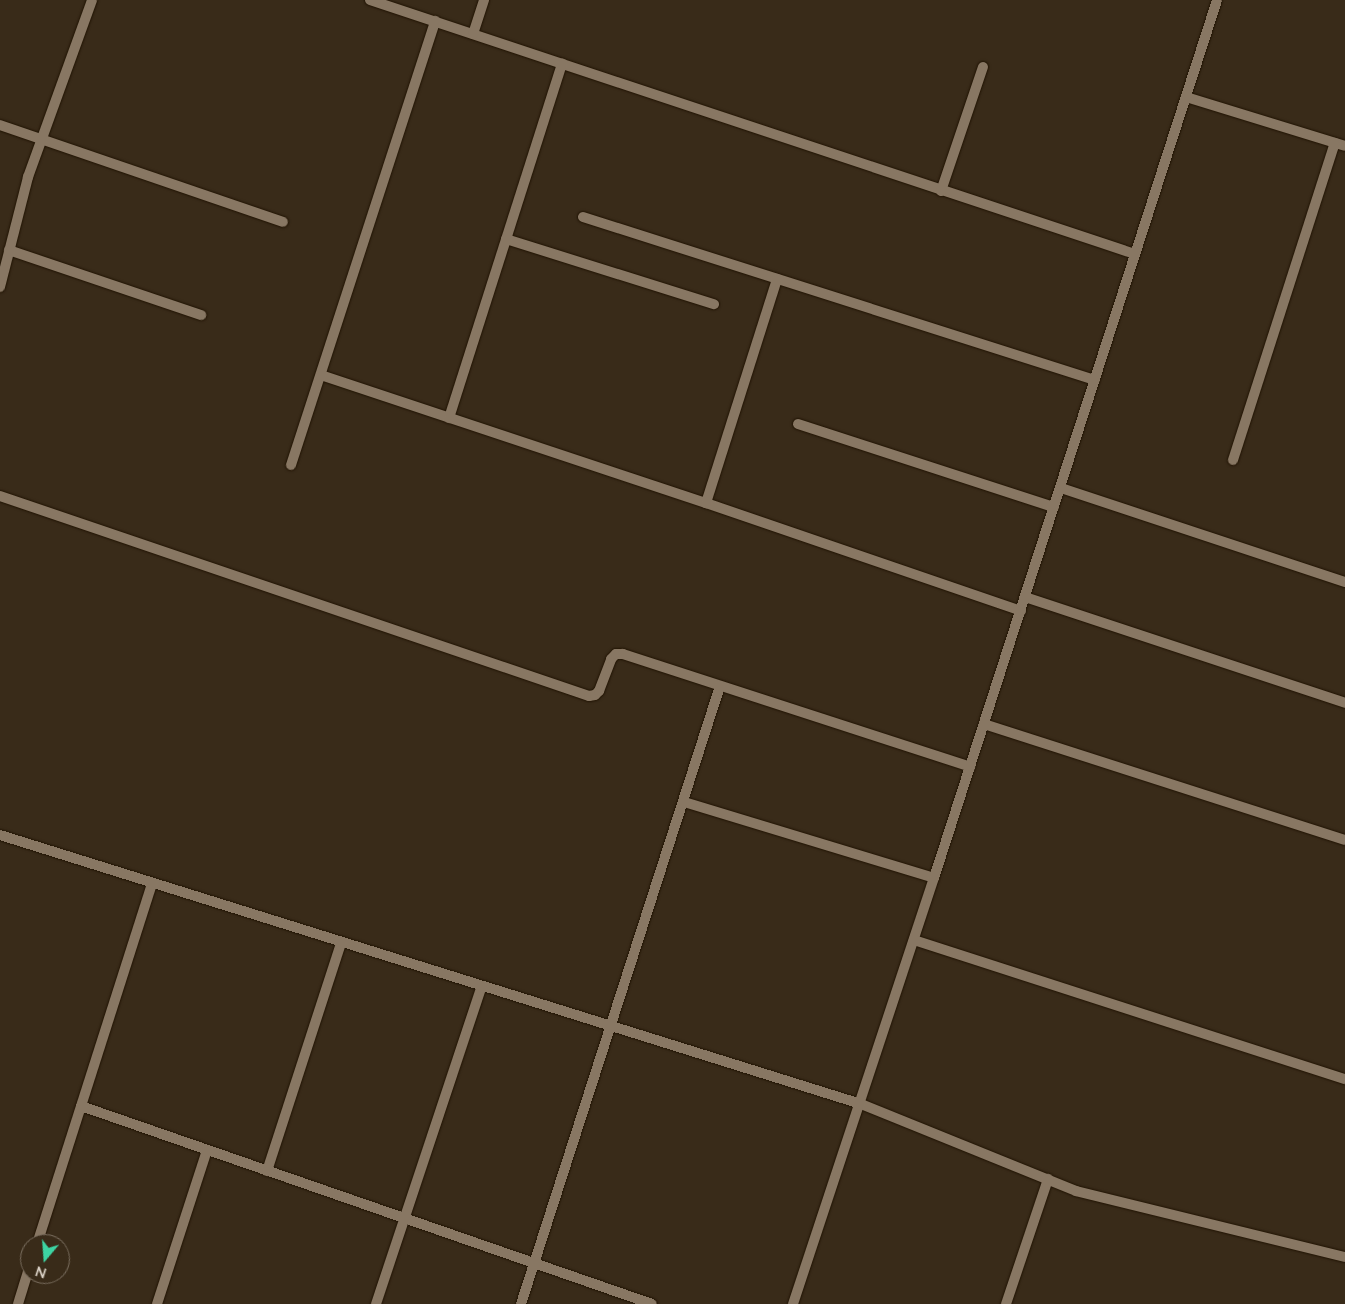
<!DOCTYPE html>
<html>
<head>
<meta charset="utf-8">
<style>
	body { margin:0 }
	#map { position:relative; width:1345px; height:1304px; overflow:hidden; background:#392b19; font-family:Lato,sans-serif }
	div>[style] { position:absolute }
	.roads { filter:drop-shadow(0 0 1px #201303) drop-shadow(0 0 1px #201303) }
	.street>* { height:10px; margin:-5px; padding:0 5px; transform-origin:5px; border-radius:5px; background:#887763 }
	span { translate:-50% -50%; white-space:nowrap; text-align:center; line-height:1.15; -webkit-text-stroke:4px #392b19; paint-order:stroke }
	.north { position:absolute; left:20px; top:1234px; width:50px; height:50px; box-sizing:border-box; background:#392b19; border:1px solid #7a6e5f; border-radius:50%; rotate:198deg; font-size:14px; font-weight:700; line-height:20px; text-align:center; color:#dcd3c8 }
	.north::after { content:''; display:block; margin:auto; width:18px; height:22px; background:#3dd4a3; clip-path:polygon(50% 0,100% 100%,50% 72%,0 100%) }
</style>
</head>
<body>
<div id="map">
	<div class="roads">
		<div class="street">
			<div style="left:370px;top:0;width:806px;rotate:18.37deg"></div>
			<div style="left:473px;top:34px;width:36px;rotate:-72deg"></div>
			<div style="left:1186px;top:97px;width:166px;rotate:17.1deg"></div>
			<div style="left:0;top:125px;width:299px;rotate:18.9deg"></div>
			<div style="left:941px;top:191px;width:131px;rotate:-71.3deg"></div>
			<div style="left:583px;top:217px;width:537px;rotate:17.66deg"></div>
			<div style="left:506px;top:239px;width:218px;rotate:17.4deg"></div>
			<div style="left:9px;top:250px;width:203px;rotate:18.7deg"></div>
			<div style="left:0;top:287px;width:114px;rotate:-75.7deg"></div>
			<div style="left:28px;top:177px;width:188px;rotate:-70.1deg"></div>
			<div style="left:321px;top:375px;width:406px;rotate:18.4deg"></div>
			<div style="left:706px;top:503px;width:333px;rotate:18.9deg"></div>
			<div style="left:449px;top:418px;width:372px;rotate:-72.3deg"></div>
			<div style="left:798px;top:424px;width:269px;rotate:18deg"></div>
			<div style="left:1233px;top:460px;width:333px;rotate:-72.2deg"></div>
			<div style="left:291px;top:465px;width:467px;rotate:-72deg"></div>
			<div style="left:1061px;top:488px;width:299px;rotate:18.3deg"></div>
			<div style="left:0;top:496px;width:622px;rotate:18.76deg"></div>
			<div style="left:589px;top:696px;width:6px;rotate:-9deg"></div>
			<div style="left:595px;top:695px;width:6px;rotate:-45deg"></div>
			<div style="left:599px;top:691px;width:34px;rotate:-69deg"></div>
			<div style="left:611px;top:659px;width:7px;rotate:-45deg"></div>
			<div style="left:616px;top:654px;width:7px"></div>
			<div style="left:623px;top:654px;width:365px;rotate:18deg"></div>
			<div style="left:706px;top:503px;width:235px;rotate:-72.4deg"></div>
			<div style="left:1025px;top:597px;width:337px;rotate:18.3deg"></div>
			<div style="left:984px;top:724px;width:379px;rotate:17.8deg"></div>
			<div style="left:684px;top:802px;width:261px;rotate:16.9deg"></div>
			<div style="left:0;top:835px;width:902px;rotate:17.35deg"></div>
			<div style="left:861px;top:1104px;width:232px;rotate:22deg"></div>
			<div style="left:1076px;top:1191px;width:277px;rotate:13.8deg"></div>
			<div style="left:914px;top:940px;width:453px;rotate:17.9deg"></div>
			<div style="left:81px;top:1106px;width:604px;rotate:19.12deg"></div>
			<div style="left:267px;top:1171px;width:240px;rotate:-72deg"></div>
			<div style="left:37px;top:1244px;width:379px;rotate:-72.3deg"></div>
			<div style="left:18px;top:1304px;width:41px;rotate:-72.9deg"></div>
			<div style="left:157px;top:1304px;width:162px;rotate:-72deg"></div>
			<div style="left:376px;top:1304px;width:335px;rotate:-71.6deg"></div>
			<div style="left:521px;top:1304px;width:649px;rotate:-72.15deg"></div>
			<div style="left:793px;top:1304px;width:449px;rotate:-71.7deg"></div>
			<div style="left:934px;top:878px;width:922px;rotate:-72.13deg"></div>
			<div style="left:1006px;top:1304px;width:132px;rotate:-71.4deg"></div>
		</div>
	</div>
	<div class="north">N</div>
</div>
</body>
</html>
